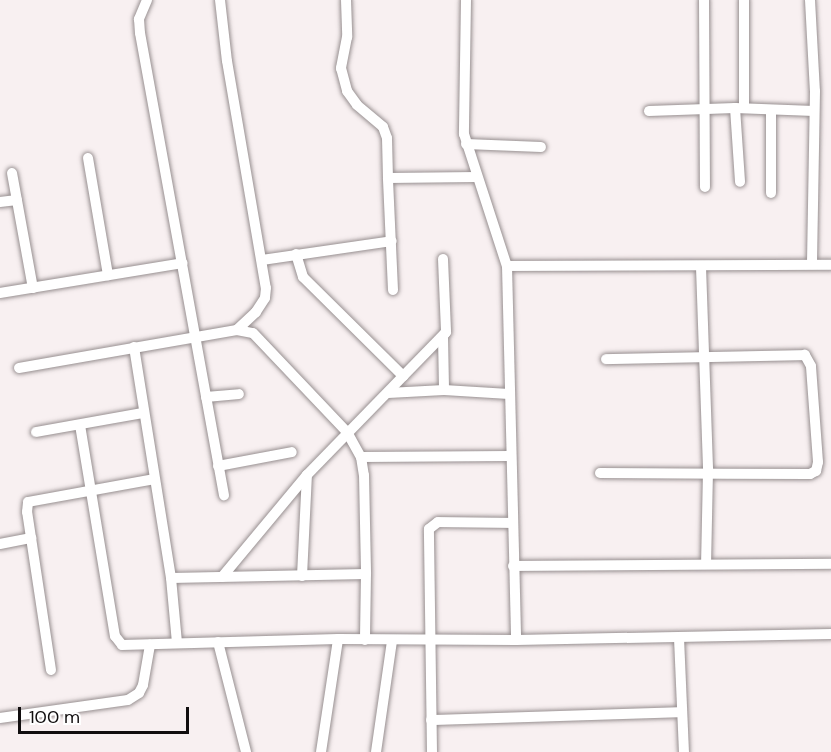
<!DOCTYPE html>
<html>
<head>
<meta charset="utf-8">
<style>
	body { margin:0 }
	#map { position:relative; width:831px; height:752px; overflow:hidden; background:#f8f0f1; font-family:"DM Sans",sans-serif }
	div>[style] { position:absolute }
	.roads { filter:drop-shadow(0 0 2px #978f90) drop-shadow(0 0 2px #978f90) }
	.minor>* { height:10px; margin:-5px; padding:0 5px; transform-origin:5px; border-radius:5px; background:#fff }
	span { translate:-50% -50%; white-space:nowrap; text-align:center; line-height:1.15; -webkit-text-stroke:4.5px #fff; paint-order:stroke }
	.scale { position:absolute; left:18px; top:707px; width:171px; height:27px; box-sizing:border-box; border:3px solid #110e0f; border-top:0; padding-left:8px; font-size:18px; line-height:21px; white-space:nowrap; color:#110e0f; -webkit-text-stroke:4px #fff; paint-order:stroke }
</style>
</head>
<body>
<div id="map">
	<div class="roads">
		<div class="minor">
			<div style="left:147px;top:0;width:21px;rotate:113deg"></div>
			<div style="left:139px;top:19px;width:14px;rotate:86deg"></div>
			<div style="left:140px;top:33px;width:470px;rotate:79.7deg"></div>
			<div style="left:220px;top:0;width:61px;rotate:83.5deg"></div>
			<div style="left:227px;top:61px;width:230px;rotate:80.3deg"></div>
			<div style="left:266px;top:288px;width:10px;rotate:96deg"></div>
			<div style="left:265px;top:298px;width:17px;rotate:123deg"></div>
			<div style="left:256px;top:312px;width:26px;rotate:137deg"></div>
			<div style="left:346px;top:0;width:37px;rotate:88deg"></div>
			<div style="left:347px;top:37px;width:32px;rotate:101deg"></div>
			<div style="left:341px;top:68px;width:24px;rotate:75deg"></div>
			<div style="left:347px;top:91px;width:17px;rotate:54deg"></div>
			<div style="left:357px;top:105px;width:34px;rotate:40deg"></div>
			<div style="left:383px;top:127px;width:12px;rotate:70deg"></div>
			<div style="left:387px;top:138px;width:40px;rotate:88.6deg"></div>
			<div style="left:466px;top:0;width:134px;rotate:90.9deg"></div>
			<div style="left:464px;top:134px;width:139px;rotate:72deg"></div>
			<div style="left:507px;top:266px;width:374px;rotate:88.6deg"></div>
			<div style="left:704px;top:0;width:187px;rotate:89.7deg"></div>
			<div style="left:810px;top:0;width:91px;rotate:86.9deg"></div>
			<div style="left:815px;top:91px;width:173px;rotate:91deg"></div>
			<div style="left:735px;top:108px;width:74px;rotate:86.1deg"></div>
			<div style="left:744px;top:108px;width:108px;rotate:-90deg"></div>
			<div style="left:649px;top:111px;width:86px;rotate:-2deg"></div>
			<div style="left:735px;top:108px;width:79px;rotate:2.2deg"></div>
			<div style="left:466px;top:144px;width:75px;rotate:2.3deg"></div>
			<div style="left:88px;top:158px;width:119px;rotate:80.3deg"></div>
			<div style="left:12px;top:173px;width:117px;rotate:79.7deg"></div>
			<div style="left:771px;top:193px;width:83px;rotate:-90deg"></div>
			<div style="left:0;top:202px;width:17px;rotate:-7deg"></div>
			<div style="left:296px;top:254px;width:24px;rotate:73deg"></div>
			<div style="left:303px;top:277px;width:141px;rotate:44.7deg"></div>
			<div style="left:443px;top:259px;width:73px;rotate:87.6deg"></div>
			<div style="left:446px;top:332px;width:5px;rotate:127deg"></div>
			<div style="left:443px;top:336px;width:54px;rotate:88.9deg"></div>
			<div style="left:262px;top:260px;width:131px;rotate:-8.3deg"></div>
			<div style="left:507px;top:266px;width:324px;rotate:-0.2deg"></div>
			<div style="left:701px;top:267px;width:204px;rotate:88deg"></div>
			<div style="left:708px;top:471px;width:92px;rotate:91.2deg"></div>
			<div style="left:393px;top:290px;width:112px;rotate:-92.6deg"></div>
			<div style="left:388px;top:178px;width:89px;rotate:-0.6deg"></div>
			<div style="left:0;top:293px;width:185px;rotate:-9.3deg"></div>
			<div style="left:134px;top:347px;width:234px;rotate:80.9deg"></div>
			<div style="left:171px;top:578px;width:65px;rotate:84.7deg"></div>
			<div style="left:19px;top:368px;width:221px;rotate:-9.9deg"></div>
			<div style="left:237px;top:330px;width:16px;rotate:11deg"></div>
			<div style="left:253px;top:333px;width:137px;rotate:46.5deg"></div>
			<div style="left:347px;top:432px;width:29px;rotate:61deg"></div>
			<div style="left:361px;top:457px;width:18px;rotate:81deg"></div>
			<div style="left:364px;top:475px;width:99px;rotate:88.8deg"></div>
			<div style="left:366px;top:574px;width:66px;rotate:90.9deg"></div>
			<div style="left:388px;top:393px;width:56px;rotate:-3.1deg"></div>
			<div style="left:444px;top:390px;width:65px;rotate:3.5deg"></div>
			<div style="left:206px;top:397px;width:33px;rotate:-5deg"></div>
			<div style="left:80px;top:425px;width:214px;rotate:80.6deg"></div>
			<div style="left:115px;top:636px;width:11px;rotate:52deg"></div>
			<div style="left:122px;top:645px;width:216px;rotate:-1.6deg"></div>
			<div style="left:338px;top:639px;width:178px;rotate:0.3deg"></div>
			<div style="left:516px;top:640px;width:315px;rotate:-1.1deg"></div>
			<div style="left:36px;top:432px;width:109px;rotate:-10.1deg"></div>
			<div style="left:361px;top:457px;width:149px;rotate:-0.4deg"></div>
			<div style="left:218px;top:466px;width:75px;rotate:-10.7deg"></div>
			<div style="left:600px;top:473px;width:210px;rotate:0.3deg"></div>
			<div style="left:810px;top:474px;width:7px;rotate:-27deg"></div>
			<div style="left:816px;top:471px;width:9px;rotate:-77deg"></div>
			<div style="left:818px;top:462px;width:96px;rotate:-94.2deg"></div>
			<div style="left:811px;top:366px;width:13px;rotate:-119deg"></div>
			<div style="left:805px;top:355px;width:199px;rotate:178.8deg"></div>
			<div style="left:0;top:544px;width:32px;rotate:-11deg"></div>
			<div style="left:513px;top:566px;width:318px;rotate:-0.4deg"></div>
			<div style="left:302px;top:576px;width:101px;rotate:-87.2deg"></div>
			<div style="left:222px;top:577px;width:133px;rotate:-50.2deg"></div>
			<div style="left:307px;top:475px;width:199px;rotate:-45.8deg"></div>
			<div style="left:171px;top:578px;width:195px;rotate:-1.2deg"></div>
			<div style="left:679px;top:638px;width:114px;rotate:87.5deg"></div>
			<div style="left:218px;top:642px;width:114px;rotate:75.7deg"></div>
			<div style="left:51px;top:670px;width:160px;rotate:-98.6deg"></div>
			<div style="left:27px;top:512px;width:10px;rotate:-84deg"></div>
			<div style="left:28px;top:502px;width:128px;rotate:-10.3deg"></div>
			<div style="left:0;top:718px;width:129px;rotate:-8deg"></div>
			<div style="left:128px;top:700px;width:13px;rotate:-32deg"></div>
			<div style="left:139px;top:693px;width:9px;rotate:-63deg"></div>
			<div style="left:143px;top:685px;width:41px;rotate:-80.1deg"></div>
			<div style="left:431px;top:720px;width:250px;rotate:-1.8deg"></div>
			<div style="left:321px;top:752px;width:114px;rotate:-81.4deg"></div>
			<div style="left:376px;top:752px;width:112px;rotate:-81.8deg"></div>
			<div style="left:432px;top:752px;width:223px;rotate:-90.8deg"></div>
			<div style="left:429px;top:529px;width:11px;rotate:-38deg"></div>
			<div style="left:438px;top:522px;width:74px;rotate:0.8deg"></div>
		</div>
	</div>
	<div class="scale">100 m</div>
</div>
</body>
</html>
